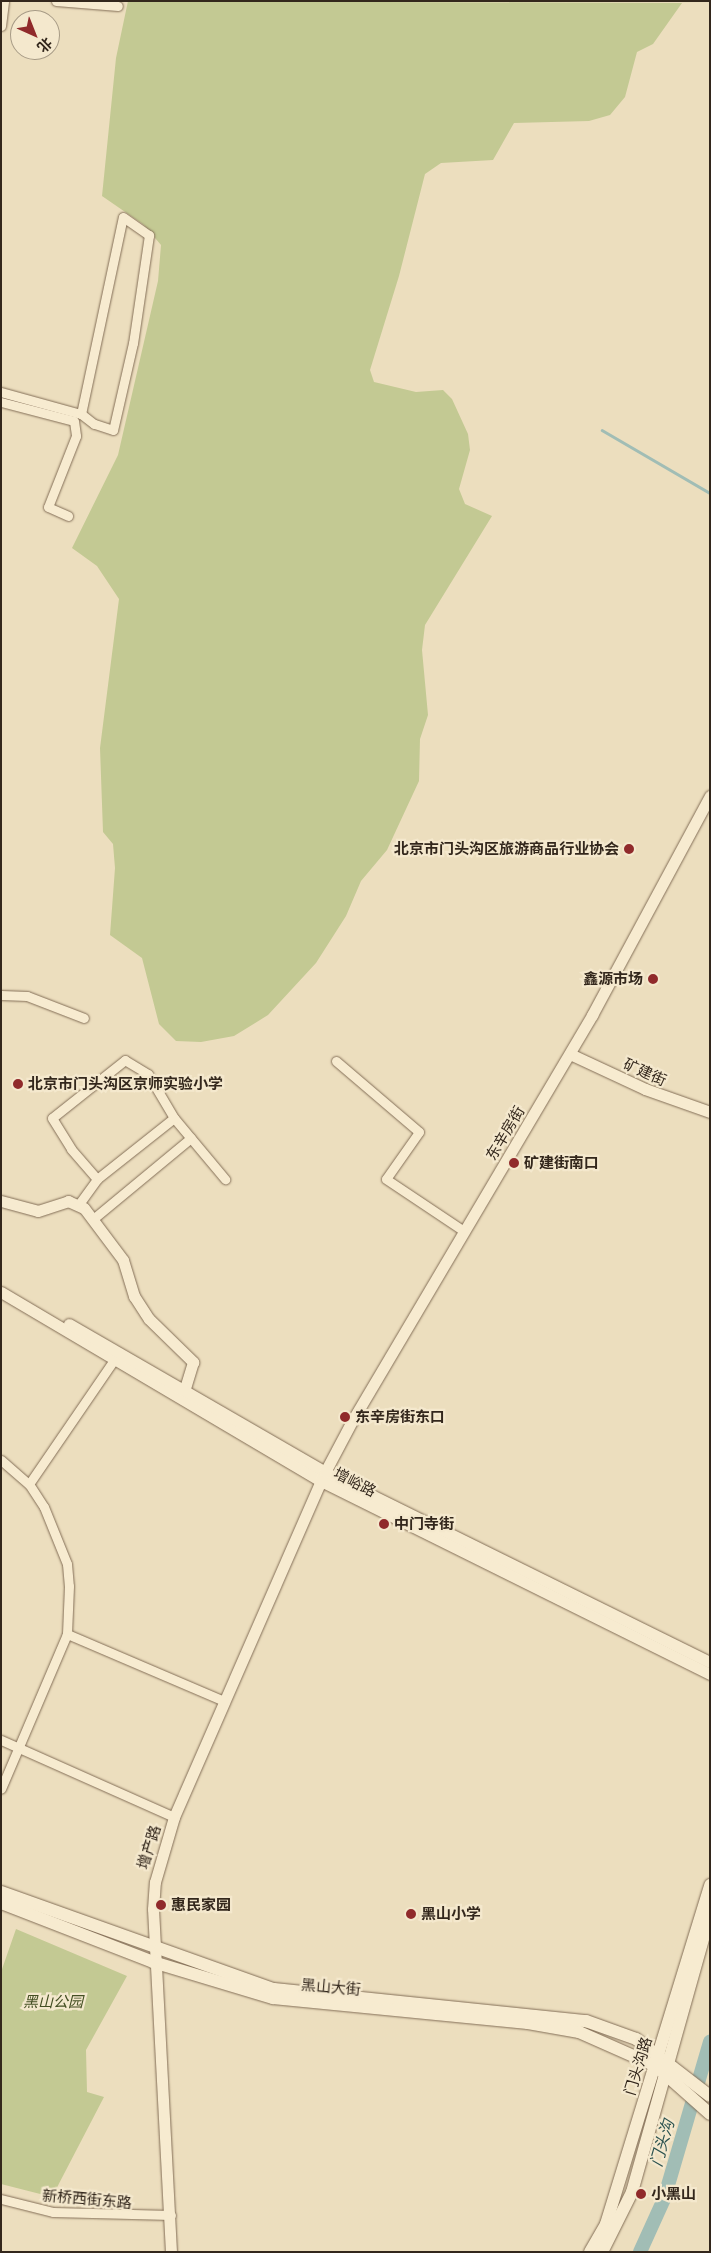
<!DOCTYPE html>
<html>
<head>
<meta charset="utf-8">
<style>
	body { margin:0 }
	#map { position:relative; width:711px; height:2253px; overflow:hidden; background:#ecdebe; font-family:"PT Serif","Noto Sans SC",serif }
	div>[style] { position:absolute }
	.green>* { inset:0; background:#c3c993 }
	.stream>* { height:2.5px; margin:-1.25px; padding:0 1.25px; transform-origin:1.25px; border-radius:1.25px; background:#a1bdb5 }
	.river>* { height:14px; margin:-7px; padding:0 7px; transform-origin:7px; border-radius:7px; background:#a1bdb5 }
	.roads { filter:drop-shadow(0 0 1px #836e57) drop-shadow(0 0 1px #836e57) }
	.minor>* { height:9px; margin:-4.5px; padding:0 4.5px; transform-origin:4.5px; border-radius:4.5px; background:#f7ebd0 }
	.tertiary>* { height:11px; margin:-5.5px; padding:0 5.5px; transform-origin:5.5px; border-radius:5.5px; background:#f7ebd0 }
	.secondary>* { height:12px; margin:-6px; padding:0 6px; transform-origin:6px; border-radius:6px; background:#f7ebd0 }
	.dots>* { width:14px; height:14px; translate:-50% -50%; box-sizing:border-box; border:2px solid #f4e8cd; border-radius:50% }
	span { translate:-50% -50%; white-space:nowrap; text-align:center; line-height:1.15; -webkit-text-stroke:4.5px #f4e8cd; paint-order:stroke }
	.poi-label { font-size:15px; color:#33271c; font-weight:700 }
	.right { translate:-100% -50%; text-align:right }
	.left { translate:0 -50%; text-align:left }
	.street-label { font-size:15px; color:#33271c }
	.park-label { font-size:15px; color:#444f23; font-style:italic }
	.water-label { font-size:16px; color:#2b524f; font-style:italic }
	.frame { position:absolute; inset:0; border:2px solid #33271c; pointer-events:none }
	.north { position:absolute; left:10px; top:10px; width:50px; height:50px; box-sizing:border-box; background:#f4e8cd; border:1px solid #a79b86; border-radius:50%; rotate:136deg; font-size:14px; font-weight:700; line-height:20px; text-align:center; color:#33271c }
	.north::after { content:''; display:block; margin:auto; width:18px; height:22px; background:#902a2b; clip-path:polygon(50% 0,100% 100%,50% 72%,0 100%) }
</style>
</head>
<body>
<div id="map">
	<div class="green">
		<div style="clip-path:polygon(128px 1px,682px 3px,653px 44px,637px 52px,625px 97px,610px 115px,589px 121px,514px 123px,493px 160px,441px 163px,425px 174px,399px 276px,370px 370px,374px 382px,416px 392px,443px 390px,452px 399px,468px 434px,470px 450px,459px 489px,465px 504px,492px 516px,425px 625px,422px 650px,428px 715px,420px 739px,419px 781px,387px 850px,361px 881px,346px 916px,316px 963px,268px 1015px,234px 1036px,201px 1042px,176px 1041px,159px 1024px,142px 958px,110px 935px,115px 868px,113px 844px,103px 832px,100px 748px,119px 599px,97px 566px,72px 548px,118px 455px,158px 281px,161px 245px,144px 225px,102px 196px,116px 58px)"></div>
		<div style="clip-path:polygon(16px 1929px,127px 1976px,86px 2050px,87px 2092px,104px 2097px,52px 2197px,1px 2184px,1px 1972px)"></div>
	</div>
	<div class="stream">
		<div style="left:602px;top:430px;width:125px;rotate:30.3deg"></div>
	</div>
	<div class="river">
		<div style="left:640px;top:2252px;width:58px;rotate:-65.6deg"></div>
		<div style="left:664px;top:2199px;width:164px;rotate:-73.7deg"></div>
	</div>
	<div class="roads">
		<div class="minor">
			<div style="left:56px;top:1px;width:62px;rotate:4.6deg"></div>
			<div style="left:1px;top:26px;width:25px;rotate:-83deg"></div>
			<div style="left:1px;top:392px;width:83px;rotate:15.4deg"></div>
			<div style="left:81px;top:414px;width:201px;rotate:-78deg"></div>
			<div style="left:123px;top:217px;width:32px;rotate:35deg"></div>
			<div style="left:149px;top:235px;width:109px;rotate:98.4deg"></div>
			<div style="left:133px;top:343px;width:89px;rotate:102.9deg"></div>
			<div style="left:113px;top:430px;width:20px;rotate:-162deg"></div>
			<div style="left:94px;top:424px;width:16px;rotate:-142deg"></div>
			<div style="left:1px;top:402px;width:75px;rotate:14.6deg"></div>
			<div style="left:74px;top:421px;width:15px;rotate:82deg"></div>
			<div style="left:76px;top:436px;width:76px;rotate:111.5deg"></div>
			<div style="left:48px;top:507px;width:22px;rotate:24deg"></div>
			<div style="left:1px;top:995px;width:26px;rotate:2deg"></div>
			<div style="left:27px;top:996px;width:61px;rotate:21.1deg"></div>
			<div style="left:336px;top:1061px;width:109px;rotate:40.5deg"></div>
			<div style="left:419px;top:1132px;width:57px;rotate:125.1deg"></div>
			<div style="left:386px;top:1179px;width:94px;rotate:33.7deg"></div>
			<div style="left:174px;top:1118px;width:80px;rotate:50.1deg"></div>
			<div style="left:79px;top:1204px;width:31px;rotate:-54deg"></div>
			<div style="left:97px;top:1179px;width:98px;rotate:-38.4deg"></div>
			<div style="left:174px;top:1118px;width:51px;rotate:-120.6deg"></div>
			<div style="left:148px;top:1074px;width:27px;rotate:-149deg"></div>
			<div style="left:125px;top:1060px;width:93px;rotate:141.5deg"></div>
			<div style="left:52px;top:1118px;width:36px;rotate:58deg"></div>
			<div style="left:71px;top:1149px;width:40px;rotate:49deg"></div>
			<div style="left:93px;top:1219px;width:127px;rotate:-39.6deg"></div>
			<div style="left:1px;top:1460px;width:37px;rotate:41deg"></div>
			<div style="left:29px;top:1484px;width:27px;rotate:57deg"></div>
			<div style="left:44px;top:1507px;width:61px;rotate:68deg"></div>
			<div style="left:67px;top:1564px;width:22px;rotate:85deg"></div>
			<div style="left:69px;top:1586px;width:48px;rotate:92.4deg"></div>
			<div style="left:67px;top:1634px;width:168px;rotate:113.1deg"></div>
			<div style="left:29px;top:1484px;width:150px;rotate:-55.6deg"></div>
			<div style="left:67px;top:1634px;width:171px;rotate:23.1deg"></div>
			<div style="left:1px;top:1740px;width:189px;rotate:24deg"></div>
			<div style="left:1px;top:2199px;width:54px;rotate:14deg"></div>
			<div style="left:53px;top:2212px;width:118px;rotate:1.5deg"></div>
		</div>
		<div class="tertiary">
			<div style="left:570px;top:1054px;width:83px;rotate:25deg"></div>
			<div style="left:645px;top:1089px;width:69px;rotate:19.5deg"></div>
			<div style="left:1px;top:1201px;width:38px;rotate:15deg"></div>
			<div style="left:38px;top:1211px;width:32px;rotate:-18deg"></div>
			<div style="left:68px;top:1201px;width:17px;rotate:24deg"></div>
			<div style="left:84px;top:1208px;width:65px;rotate:53.1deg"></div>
			<div style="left:123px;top:1260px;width:38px;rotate:73deg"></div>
			<div style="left:134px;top:1296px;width:27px;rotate:57deg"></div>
			<div style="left:149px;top:1319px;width:62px;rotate:44.3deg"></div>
			<div style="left:193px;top:1362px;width:31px;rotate:107deg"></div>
			<div style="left:1px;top:1292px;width:372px;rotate:30.6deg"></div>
			<div style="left:321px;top:1481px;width:434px;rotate:26.4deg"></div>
			<div style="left:69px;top:1324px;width:296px;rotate:30deg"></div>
			<div style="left:325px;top:1472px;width:429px;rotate:26.3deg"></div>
			<div style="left:171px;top:2252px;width:343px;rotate:-93deg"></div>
			<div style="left:153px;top:1909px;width:27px;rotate:-86deg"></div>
			<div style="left:155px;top:1882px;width:68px;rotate:-73.7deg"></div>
			<div style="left:174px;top:1817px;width:377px;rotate:-66.4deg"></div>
			<div style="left:325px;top:1472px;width:58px;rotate:-62.1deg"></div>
			<div style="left:352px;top:1421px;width:472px;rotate:-59.4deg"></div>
			<div style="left:592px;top:1015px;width:249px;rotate:-61.7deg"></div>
		</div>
		<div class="secondary">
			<div style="left:1px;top:1892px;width:290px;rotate:19.6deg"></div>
			<div style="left:274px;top:1989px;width:314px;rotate:5.9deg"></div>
			<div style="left:586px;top:2021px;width:53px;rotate:19.8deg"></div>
			<div style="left:636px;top:2039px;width:93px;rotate:37.6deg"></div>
			<div style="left:1px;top:1903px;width:163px;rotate:21.2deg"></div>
			<div style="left:153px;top:1962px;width:125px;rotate:16.7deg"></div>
			<div style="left:273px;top:1998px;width:256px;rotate:5.6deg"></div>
			<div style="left:528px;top:2023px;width:52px;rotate:10deg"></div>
			<div style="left:579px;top:2032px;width:84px;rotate:23.8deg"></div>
			<div style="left:656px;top:2066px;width:72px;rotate:41.6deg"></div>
			<div style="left:590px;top:2252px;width:32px;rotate:-60deg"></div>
			<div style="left:606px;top:2224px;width:355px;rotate:-72.9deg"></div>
			<div style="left:602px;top:2252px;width:67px;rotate:-63.4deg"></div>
			<div style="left:632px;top:2192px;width:288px;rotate:-74.3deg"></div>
		</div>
	</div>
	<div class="dots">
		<div style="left:629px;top:849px;background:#902a2b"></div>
		<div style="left:653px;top:979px;background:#902a2b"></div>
		<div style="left:18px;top:1084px;background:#902a2b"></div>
		<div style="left:514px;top:1163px;background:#902a2b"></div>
		<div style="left:345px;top:1417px;background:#902a2b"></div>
		<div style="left:384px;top:1524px;background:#902a2b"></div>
		<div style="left:161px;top:1905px;background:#902a2b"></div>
		<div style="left:411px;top:1914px;background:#902a2b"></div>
		<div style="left:641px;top:2194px;background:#902a2b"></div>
	</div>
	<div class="poi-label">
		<span class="right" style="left:619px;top:849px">北京市门头沟区旅游商品行业协会</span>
		<span class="right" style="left:643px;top:979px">鑫源市场</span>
		<span class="left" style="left:28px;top:1084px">北京市门头沟区京师实验小学</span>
		<span class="left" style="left:524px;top:1163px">矿建街南口</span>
		<span class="left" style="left:355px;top:1417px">东辛房街东口</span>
		<span class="left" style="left:394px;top:1524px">中门寺街</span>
		<span class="left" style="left:171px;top:1905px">惠民家园</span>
		<span class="left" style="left:421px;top:1914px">黑山小学</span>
		<span class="left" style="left:651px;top:2194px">小黑山</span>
	</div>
	<div class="street-label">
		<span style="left:645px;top:1072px;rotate:24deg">矿建街</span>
		<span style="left:505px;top:1133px;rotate:-59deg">东辛房街</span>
		<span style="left:355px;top:1482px;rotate:27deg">增峪路</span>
		<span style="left:149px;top:1847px;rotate:-73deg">增产路</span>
		<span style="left:331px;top:1987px;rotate:5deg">黑山大街</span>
		<span style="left:638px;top:2066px;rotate:-73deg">门头沟路</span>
		<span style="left:87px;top:2199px;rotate:5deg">新桥西街东路</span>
	</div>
	<div class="park-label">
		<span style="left:53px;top:2002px">黑山公园</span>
	</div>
	<div class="water-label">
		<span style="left:662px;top:2143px;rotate:-74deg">门头沟</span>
	</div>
	<div class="frame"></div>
	<div class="north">北</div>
</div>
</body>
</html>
